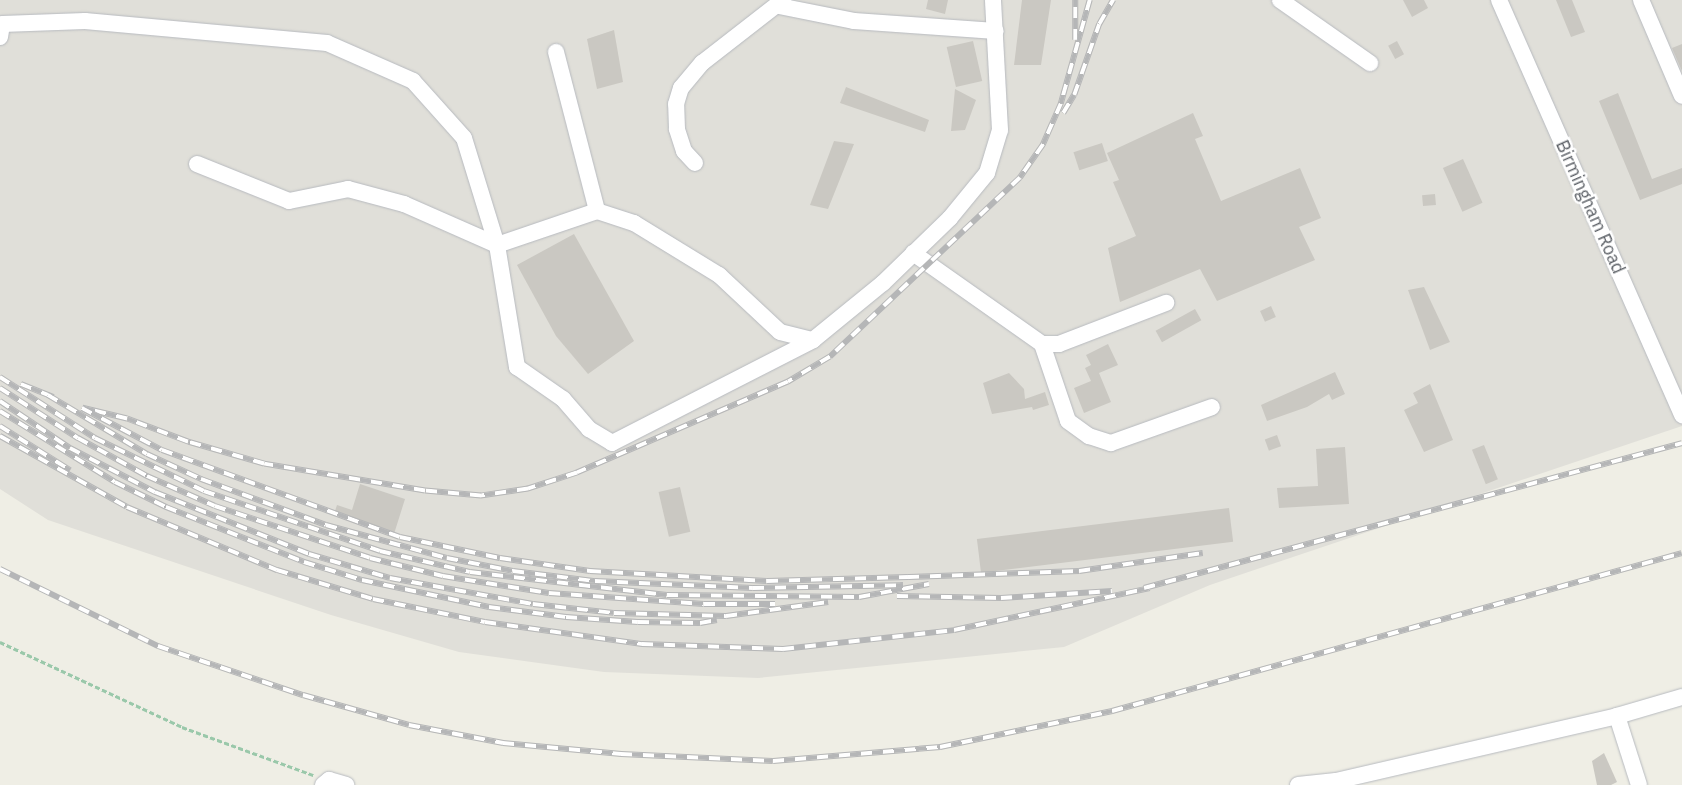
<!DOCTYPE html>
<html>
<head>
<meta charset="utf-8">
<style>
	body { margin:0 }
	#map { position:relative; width:1682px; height:785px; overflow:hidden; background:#efeee5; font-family:"IBM Plex Sans",sans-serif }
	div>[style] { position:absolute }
	.industrial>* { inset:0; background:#e0dfd9 }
	.building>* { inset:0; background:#cac8c2; transform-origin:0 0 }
	.path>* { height:2.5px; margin-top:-1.25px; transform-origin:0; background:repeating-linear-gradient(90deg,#9ac8aa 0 5px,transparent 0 7.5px) }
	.roads { filter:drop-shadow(0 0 1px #b7babf) drop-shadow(0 0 1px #b7babf) }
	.minor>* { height:16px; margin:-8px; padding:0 8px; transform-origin:8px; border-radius:8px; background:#fff }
	.rail>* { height:5.5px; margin-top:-2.75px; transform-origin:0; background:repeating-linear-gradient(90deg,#fff 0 11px,#b5b6b7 0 22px); box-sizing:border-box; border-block:1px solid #b5b6b7 }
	span { translate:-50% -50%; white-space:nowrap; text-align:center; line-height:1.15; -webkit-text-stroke:5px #fff; paint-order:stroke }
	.street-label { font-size:18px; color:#5c6066 }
</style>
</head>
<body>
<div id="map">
	<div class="industrial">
		<div style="clip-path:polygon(0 0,1682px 0,1682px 426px,1210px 585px,1064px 647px,758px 678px,604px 672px,459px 652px,331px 615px,48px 520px,0 489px)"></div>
	</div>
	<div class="building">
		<div style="clip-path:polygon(928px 0,948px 0,945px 14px,926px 9px)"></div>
		<div style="clip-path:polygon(1022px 0,1051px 0,1041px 65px,1014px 65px)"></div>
		<div style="clip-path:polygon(1403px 0,1424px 0,1428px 8px,1412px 17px)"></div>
		<div style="clip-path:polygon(1556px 0,1572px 0,1585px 32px,1571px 37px)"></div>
		<div style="clip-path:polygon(614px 30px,623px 82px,597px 89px,587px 39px)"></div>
		<div style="left:973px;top:41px;width:41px;height:27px;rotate:77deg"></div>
		<div style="left:1397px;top:41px;width:15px;height:10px;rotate:62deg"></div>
		<div style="clip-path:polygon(1682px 44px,1682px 71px,1672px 48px)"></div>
		<div style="clip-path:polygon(846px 87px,929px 120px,925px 132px,840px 103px)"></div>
		<div style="clip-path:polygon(955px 89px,976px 100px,965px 130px,951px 131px)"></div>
		<div style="clip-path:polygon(1618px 93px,1652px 179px,1682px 168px,1682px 184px,1640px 200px,1599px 101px)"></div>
		<div style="clip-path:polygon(1193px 113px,1203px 136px,1195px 139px,1221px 201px,1300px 168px,1321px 218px,1299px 227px,1315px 260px,1217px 301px,1200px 269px,1120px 302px,1108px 248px,1136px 236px,1113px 182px,1119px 180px,1107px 153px)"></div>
		<div style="clip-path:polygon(834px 141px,854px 144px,828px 209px,810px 205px)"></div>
		<div style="left:1102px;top:143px;width:19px;height:30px;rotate:72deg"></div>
		<div style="left:1463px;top:159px;width:48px;height:22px;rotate:66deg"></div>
		<div style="left:1435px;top:194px;width:11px;height:13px;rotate:85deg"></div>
		<div style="clip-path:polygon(574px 234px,634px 341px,588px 374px,556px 336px,517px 265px)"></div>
		<div style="clip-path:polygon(1424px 287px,1450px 342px,1430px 350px,1408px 290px)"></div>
		<div style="left:1271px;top:306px;width:12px;height:12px;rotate:66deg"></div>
		<div style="left:1195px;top:309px;width:13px;height:45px;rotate:61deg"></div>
		<div style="clip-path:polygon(1108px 344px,1118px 365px,1099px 373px,1111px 402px,1084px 413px,1074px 388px,1091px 381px,1085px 368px,1091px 365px,1086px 355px)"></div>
		<div style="clip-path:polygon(1335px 372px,1345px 394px,1332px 400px,1329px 394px,1307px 407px,1267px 421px,1261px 405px)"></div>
		<div style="clip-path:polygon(1009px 373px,1024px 389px,1025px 399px,1045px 392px,1049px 405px,1033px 410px,1032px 407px,992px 414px,983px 383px)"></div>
		<div style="clip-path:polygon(1430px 384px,1453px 440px,1424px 452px,1404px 410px,1418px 403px,1413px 393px)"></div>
		<div style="left:1277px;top:435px;width:12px;height:13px;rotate:70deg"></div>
		<div style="left:1484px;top:445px;width:37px;height:13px;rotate:68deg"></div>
		<div style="clip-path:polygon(1345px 447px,1349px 504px,1279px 508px,1277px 488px,1318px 486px,1316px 449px)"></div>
		<div style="clip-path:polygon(360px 484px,405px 499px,394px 534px,334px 514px,337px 505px,352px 510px)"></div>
		<div style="left:680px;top:487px;width:46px;height:22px;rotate:77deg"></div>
		<div style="left:1229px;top:508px;width:34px;height:254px;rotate:83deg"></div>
		<div style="clip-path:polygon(1604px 753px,1617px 782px,1611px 785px,1597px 785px,1592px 761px)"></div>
	</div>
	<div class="path">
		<div style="left:0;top:642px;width:201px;rotate:25deg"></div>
		<div style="left:182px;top:727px;width:140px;rotate:20.1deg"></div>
	</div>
	<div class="roads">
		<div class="minor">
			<div style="left:1280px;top:0;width:110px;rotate:35deg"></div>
			<div style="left:1499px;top:0;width:454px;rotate:66.2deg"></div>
			<div style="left:1641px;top:0;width:104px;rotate:66.9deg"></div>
			<div style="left:779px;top:6px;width:76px;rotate:11.3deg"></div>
			<div style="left:854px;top:21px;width:142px;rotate:4deg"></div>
			<div style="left:0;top:37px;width:13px;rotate:-81deg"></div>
			<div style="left:2px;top:24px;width:83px;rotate:-2.1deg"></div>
			<div style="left:85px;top:21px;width:243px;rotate:5.2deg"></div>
			<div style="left:327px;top:43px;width:94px;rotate:23.8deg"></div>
			<div style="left:413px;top:81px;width:76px;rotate:48.2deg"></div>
			<div style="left:464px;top:138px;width:112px;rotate:72.9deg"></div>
			<div style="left:497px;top:245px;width:124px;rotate:80.7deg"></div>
			<div style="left:517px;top:367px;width:56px;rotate:34.8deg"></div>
			<div style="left:563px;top:399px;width:40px;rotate:49deg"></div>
			<div style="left:589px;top:429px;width:27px;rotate:31deg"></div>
			<div style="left:612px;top:443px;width:226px;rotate:-27.1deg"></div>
			<div style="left:556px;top:52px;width:164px;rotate:75.5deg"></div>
			<div style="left:695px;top:163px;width:16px;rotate:-133deg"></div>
			<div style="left:684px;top:151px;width:23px;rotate:-108deg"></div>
			<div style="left:677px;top:129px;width:25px;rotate:-92deg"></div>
			<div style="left:676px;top:104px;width:17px;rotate:-73deg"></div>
			<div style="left:681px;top:88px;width:33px;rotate:-50deg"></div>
			<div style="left:702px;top:63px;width:103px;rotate:-37.9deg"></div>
			<div style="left:197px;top:164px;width:99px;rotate:21.9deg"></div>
			<div style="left:289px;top:201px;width:60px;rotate:-11.5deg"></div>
			<div style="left:348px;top:189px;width:58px;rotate:15deg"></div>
			<div style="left:404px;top:204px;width:102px;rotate:23.8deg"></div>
			<div style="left:497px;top:245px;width:106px;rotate:-18.8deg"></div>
			<div style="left:597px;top:211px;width:39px;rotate:18deg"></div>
			<div style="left:634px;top:223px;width:100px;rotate:31.5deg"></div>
			<div style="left:719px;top:275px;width:83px;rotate:43.1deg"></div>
			<div style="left:780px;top:332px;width:34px;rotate:14deg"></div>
			<div style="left:813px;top:340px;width:90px;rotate:-39.2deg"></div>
			<div style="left:883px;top:283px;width:93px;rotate:-44.1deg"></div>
			<div style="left:950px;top:218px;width:58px;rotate:-50.6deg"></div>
			<div style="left:987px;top:173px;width:45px;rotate:-73.2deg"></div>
			<div style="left:1000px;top:130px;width:130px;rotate:-93.1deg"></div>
			<div style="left:913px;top:253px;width:158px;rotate:35.2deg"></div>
			<div style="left:1042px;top:344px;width:17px"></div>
			<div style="left:1059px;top:344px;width:115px;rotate:-21deg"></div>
			<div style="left:1042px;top:344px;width:81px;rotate:71.3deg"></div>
			<div style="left:1068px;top:421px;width:26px;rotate:36deg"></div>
			<div style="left:1089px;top:436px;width:23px;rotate:18deg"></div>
			<div style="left:1111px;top:443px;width:107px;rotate:-19.6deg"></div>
			<div style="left:1617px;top:716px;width:72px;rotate:72.3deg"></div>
			<div style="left:323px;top:785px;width:8px;rotate:-40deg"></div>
			<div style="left:329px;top:780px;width:18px;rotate:16deg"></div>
			<div style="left:1298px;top:785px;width:38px;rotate:-6deg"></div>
			<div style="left:1336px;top:781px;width:288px;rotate:-13deg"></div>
			<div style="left:1617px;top:716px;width:68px;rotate:-16.3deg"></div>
		</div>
	</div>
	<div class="rail">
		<div style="left:1090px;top:0;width:108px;rotate:105.6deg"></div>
		<div style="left:1061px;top:104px;width:45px;rotate:113.7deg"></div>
		<div style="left:1043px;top:145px;width:40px;rotate:124.9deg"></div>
		<div style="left:1020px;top:178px;width:261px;rotate:136.7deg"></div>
		<div style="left:830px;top:357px;width:49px;rotate:149.2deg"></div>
		<div style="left:788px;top:382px;width:230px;rotate:156.7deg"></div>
		<div style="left:577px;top:473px;width:52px;rotate:161.9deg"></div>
		<div style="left:528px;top:489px;width:48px;rotate:171.5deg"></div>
		<div style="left:481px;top:496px;width:56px;rotate:-174.9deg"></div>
		<div style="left:425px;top:491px;width:163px;rotate:-170.5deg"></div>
		<div style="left:264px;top:464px;width:79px;rotate:-163.9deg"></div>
		<div style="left:188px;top:442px;width:65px;rotate:-159.3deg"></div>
		<div style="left:127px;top:419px;width:46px;rotate:-166.3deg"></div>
		<div style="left:82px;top:408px;width:90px;rotate:27.7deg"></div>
		<div style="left:162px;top:450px;width:253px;rotate:20.1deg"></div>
		<div style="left:400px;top:537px;width:102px;rotate:11.9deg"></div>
		<div style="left:500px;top:558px;width:91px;rotate:8.2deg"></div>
		<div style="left:590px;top:571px;width:177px;rotate:3.2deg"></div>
		<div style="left:767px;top:581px;width:141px;rotate:-1.6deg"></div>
		<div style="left:908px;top:577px;width:171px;rotate:-2deg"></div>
		<div style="left:1079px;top:571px;width:125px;rotate:-8.3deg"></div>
		<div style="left:1075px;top:40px;width:40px;rotate:-90deg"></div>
		<div style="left:1063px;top:113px;width:21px;rotate:-59deg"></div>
		<div style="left:1074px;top:95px;width:75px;rotate:-70.6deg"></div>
		<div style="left:1099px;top:24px;width:28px;rotate:-60deg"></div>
		<div style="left:0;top:377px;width:113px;rotate:32.7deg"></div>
		<div style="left:95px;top:438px;width:121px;rotate:25.9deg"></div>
		<div style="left:204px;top:491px;width:186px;rotate:18.8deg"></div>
		<div style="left:380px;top:551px;width:92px;rotate:13.1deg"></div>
		<div style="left:470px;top:572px;width:198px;rotate:6.7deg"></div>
		<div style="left:667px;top:595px;width:192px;rotate:0.6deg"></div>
		<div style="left:859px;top:597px;width:71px;rotate:-10.5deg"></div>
		<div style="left:21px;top:384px;width:35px;rotate:22deg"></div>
		<div style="left:0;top:388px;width:93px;rotate:32.7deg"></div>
		<div style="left:78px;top:438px;width:79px;rotate:28.8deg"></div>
		<div style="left:147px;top:476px;width:74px;rotate:23.8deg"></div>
		<div style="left:215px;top:506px;width:163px;rotate:18.5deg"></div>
		<div style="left:370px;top:558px;width:75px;rotate:13.9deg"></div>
		<div style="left:443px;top:576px;width:107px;rotate:9.1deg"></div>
		<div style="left:549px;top:593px;width:155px;rotate:4.1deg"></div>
		<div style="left:704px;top:604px;width:71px"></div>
		<div style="left:48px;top:395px;width:115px;rotate:30.8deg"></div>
		<div style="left:147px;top:454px;width:60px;rotate:24.8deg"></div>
		<div style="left:201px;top:479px;width:133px;rotate:20.2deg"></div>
		<div style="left:326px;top:525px;width:125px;rotate:15.3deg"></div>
		<div style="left:447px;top:558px;width:67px;rotate:11.1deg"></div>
		<div style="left:513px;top:571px;width:83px;rotate:7deg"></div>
		<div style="left:595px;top:581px;width:158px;rotate:2.5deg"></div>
		<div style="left:753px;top:588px;width:150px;rotate:-1.1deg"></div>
		<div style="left:0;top:401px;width:84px;rotate:33.9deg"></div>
		<div style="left:70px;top:448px;width:96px;rotate:27.4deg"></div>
		<div style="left:155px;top:492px;width:166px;rotate:21.9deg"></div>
		<div style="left:309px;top:554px;width:84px;rotate:16.5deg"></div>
		<div style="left:390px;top:578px;width:145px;rotate:10.3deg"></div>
		<div style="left:533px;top:604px;width:81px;rotate:6.3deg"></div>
		<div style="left:614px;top:613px;width:112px;rotate:1.5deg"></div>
		<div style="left:726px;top:616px;width:103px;rotate:-7.8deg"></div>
		<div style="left:0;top:411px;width:135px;rotate:31.7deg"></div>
		<div style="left:115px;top:482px;width:57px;rotate:26.1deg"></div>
		<div style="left:166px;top:507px;width:149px;rotate:21.7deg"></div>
		<div style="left:304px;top:562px;width:61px;rotate:17.2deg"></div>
		<div style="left:362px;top:580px;width:130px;rotate:12deg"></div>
		<div style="left:489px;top:607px;width:78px;rotate:7.4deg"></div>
		<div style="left:566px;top:617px;width:72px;rotate:4deg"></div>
		<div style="left:638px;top:622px;width:62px;rotate:0.9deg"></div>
		<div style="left:700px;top:623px;width:17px;rotate:-10deg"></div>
		<div style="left:0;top:426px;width:83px;rotate:32.2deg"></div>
		<div style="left:0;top:436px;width:145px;rotate:29.2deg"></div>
		<div style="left:127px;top:507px;width:163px;rotate:22.8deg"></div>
		<div style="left:277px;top:570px;width:100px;rotate:16.8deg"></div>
		<div style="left:373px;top:599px;width:114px;rotate:11.6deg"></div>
		<div style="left:485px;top:622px;width:159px;rotate:8deg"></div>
		<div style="left:642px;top:644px;width:141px;rotate:2deg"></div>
		<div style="left:783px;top:649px;width:172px;rotate:-6.3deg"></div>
		<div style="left:954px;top:630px;width:200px;rotate:-12.1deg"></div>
		<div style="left:0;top:569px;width:176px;rotate:26deg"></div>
		<div style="left:158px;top:646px;width:153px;rotate:18.7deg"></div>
		<div style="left:303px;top:695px;width:110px;rotate:15.8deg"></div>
		<div style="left:409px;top:725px;width:96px;rotate:10.8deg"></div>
		<div style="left:503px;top:743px;width:119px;rotate:5.3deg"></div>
		<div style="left:621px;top:754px;width:152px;rotate:2.6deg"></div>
		<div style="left:773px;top:761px;width:168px;rotate:-4.8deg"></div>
		<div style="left:940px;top:747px;width:176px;rotate:-11.8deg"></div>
		<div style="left:1112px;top:711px;width:591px;rotate:-15.49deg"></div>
		<div style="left:1144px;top:588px;width:557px;rotate:-15.08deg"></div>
		<div style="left:897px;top:596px;width:104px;rotate:1.1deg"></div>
		<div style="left:1001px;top:598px;width:111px;rotate:-3.6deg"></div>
	</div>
	<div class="street-label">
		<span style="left:1590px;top:207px;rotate:66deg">Birmingham Road</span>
	</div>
</div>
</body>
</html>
